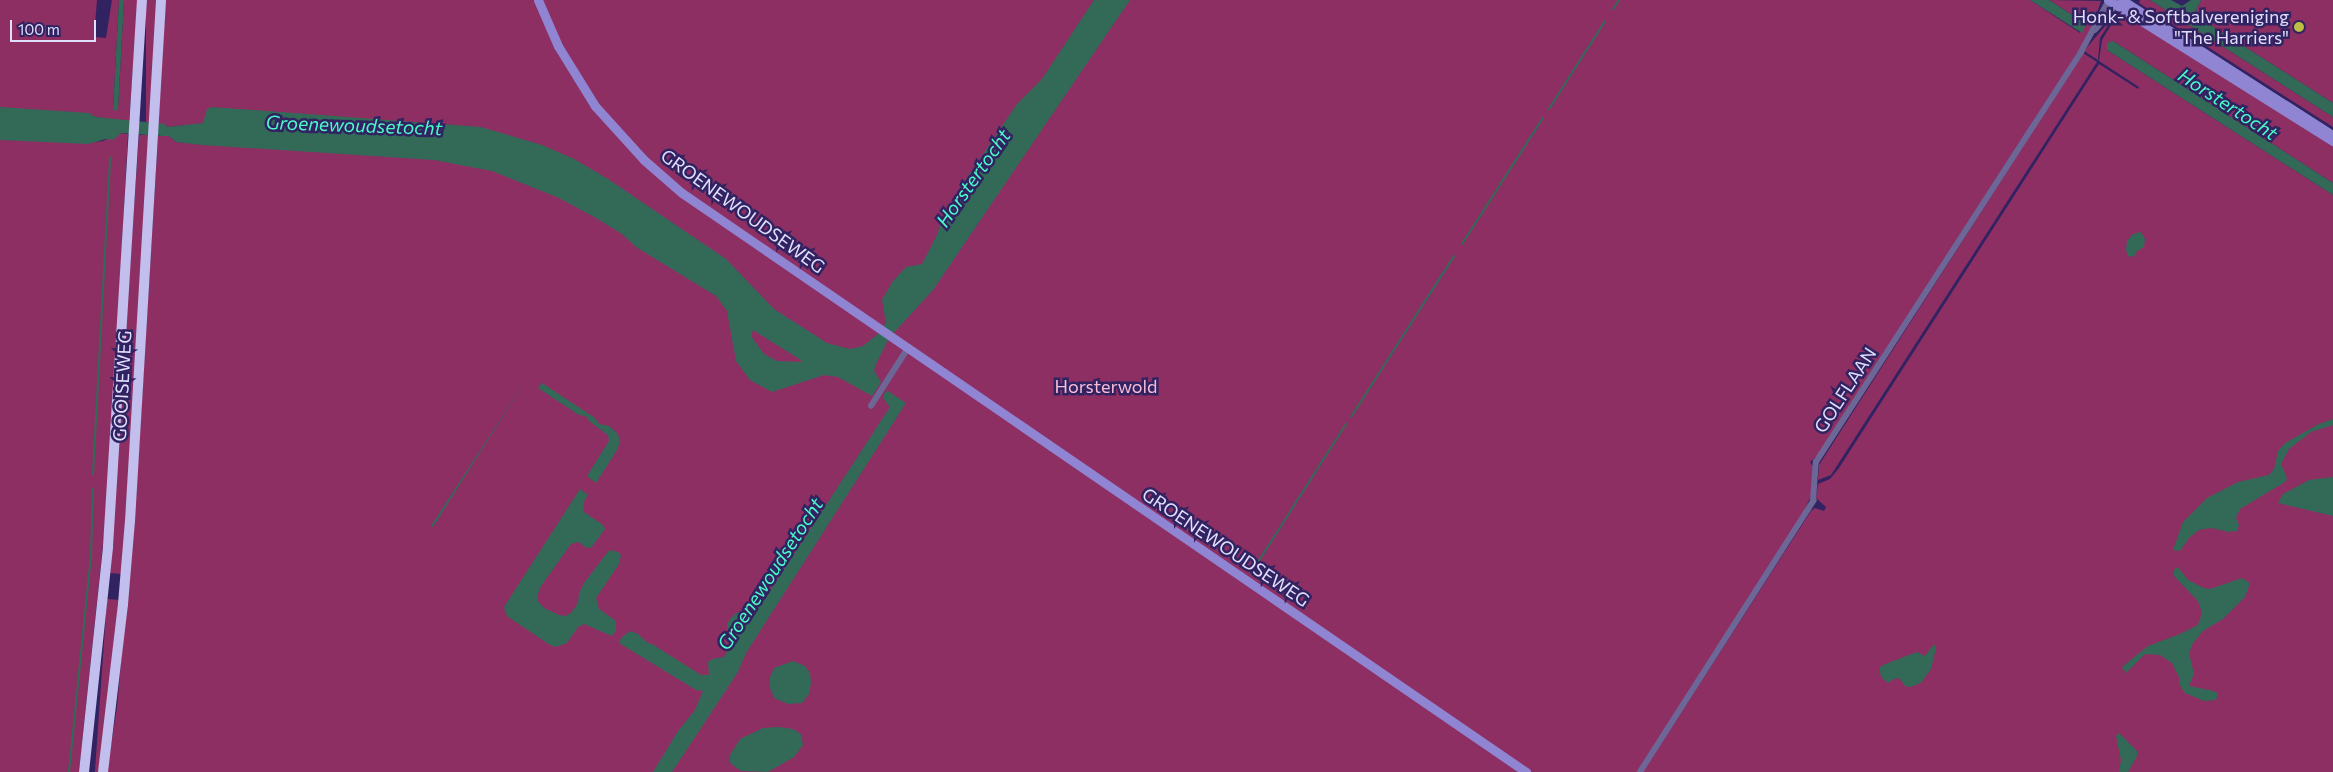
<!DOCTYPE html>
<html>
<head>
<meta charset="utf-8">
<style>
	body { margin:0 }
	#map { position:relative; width:2333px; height:772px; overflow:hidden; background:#312361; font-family:Commissioner,sans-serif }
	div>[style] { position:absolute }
	.green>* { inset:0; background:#8e2f64; transform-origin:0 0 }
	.water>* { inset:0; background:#326a57 }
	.stream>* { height:2px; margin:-1px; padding:0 1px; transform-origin:1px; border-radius:1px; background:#326a57 }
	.street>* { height:5.5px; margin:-2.75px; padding:0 2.75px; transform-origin:2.75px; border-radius:2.75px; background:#6d6798 }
	.secondary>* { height:9px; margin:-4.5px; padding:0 4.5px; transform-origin:4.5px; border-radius:4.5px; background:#9085d3 }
	.highway>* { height:10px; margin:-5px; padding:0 5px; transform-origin:5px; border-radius:5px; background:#c2beee }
	.dots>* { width:14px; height:14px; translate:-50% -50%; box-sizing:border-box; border:2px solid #312361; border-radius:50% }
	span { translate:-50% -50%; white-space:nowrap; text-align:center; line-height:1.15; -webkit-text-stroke:5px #312361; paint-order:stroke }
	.poi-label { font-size:18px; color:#e1defd }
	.right { translate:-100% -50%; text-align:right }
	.street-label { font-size:18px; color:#e1defd }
	.park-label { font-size:18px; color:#fabdd9 }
	.water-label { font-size:19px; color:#4bfac8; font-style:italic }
	.scale { position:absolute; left:10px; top:20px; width:86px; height:22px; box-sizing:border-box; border:2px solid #e1defd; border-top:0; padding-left:6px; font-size:15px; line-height:18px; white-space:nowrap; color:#e1defd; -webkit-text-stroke:4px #312361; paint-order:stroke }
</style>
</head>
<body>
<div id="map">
	<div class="green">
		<div style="clip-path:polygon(0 0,97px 0,94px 37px,106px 38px,112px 0,119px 0,113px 109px,118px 109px,124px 0,138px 0,129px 122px,96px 117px,88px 113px,85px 143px,103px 141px,120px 133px,128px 134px,109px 487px,79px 772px,0 772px)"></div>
		<div style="left:146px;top:0;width:11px;height:122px"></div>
		<div style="clip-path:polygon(165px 0,2030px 0,2080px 33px,2082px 21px,2049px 0,2101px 1px,2092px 28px,2081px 47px,1818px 455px,1810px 462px,1813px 467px,1811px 496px,1803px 513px,1637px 772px,107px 772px,117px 707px,136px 496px,158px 136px,169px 136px,176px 142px,186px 143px,187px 125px,167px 127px,158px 124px)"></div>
		<div style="clip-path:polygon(2140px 0,2150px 0,2333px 117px,2333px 127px,2139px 3px)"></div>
		<div style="clip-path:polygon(2201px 0,2333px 0,2333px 103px,2201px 19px,2196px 10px)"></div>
		<div style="clip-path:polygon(2117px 12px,2126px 14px,2109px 24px,2100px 38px,2098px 60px,2084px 51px)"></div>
		<div style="clip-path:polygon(2129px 15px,2333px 143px,2333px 183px,2113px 41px,2107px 50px,2333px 195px,2333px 772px,1643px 772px,1811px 511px,1815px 508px,1824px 511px,1826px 507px,1816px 498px,1818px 484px,1830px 479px,1839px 468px,2099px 64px,2138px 89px,2139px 87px,2099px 61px,2102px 40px,2111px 25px)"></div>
		<div style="clip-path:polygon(2083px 53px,2097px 62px,1831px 475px,1818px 480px,1819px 465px)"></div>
		<div style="clip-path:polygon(139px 135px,150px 135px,122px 574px,109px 573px)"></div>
		<div style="left:107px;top:599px;width:13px;height:174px;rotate:4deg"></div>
	</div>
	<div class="water">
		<div style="clip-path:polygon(119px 0,124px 0,118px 109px,115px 111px,113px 109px)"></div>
		<div style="clip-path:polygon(evenodd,1094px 0,1130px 0,933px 290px,889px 338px,876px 364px,874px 371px,881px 382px,872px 396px,838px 377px,824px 375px,772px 392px,750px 380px,736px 361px,727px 311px,716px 296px,636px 247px,622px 234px,596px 218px,559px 198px,492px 171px,434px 160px,202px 145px,176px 142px,169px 136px,163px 136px,121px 133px,113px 140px,106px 139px,88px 144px,0 140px,0 107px,89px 113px,96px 117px,165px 124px,167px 127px,203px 123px,207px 109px,212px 107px,481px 127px,542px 145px,574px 159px,608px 179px,726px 259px,774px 309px,827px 343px,850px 349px,863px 346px,878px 334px,886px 323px,882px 300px,893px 281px,906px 267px,922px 264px,937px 235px,942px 219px,964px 182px,1017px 104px,1042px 79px,1094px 0,753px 330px,801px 360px,801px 362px,777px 361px,764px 354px,751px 336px,753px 330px)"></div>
		<div style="clip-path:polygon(2030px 0,2049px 0,2086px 24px,2082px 33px)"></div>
		<div style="clip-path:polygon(2150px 0,2171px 0,2182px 6px,2191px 0,2201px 0,2196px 10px,2201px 19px,2333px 103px,2333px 117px)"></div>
		<div style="clip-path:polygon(2113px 41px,2333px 183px,2333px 195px,2107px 50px,2107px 43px)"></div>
		<div style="clip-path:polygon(2141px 232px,2145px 239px,2144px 247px,2137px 251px,2134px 257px,2128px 256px,2126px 250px,2127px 241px,2133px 234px)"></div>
		<div style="clip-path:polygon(529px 375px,433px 527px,431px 526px)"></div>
		<div style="clip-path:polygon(542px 383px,595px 418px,599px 424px,609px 426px,618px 434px,620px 442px,617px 450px,596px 483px,587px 476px,609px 441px,608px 435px,589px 421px,586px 416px,579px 415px,538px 388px)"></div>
		<div style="clip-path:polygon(888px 391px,906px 403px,746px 653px,738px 672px,672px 772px,653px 772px,678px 731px,695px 710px,703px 691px,696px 690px,619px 643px,621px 638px,630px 631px,638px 634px,648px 643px,652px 644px,701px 675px,709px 675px,708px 662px,712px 659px,724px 657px,731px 645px,727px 631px,727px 624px,731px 618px,736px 613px,755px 608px,767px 590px,770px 591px,890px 407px,883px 398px,885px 392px)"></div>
		<div style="clip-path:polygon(2333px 419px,2333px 425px,2311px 432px,2289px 449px,2281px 464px,2287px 478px,2285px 482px,2240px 509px,2236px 518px,2239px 525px,2237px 531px,2229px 532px,2211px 528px,2199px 530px,2189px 538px,2180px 551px,2173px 550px,2183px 522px,2207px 498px,2238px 482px,2269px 475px,2274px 469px,2278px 451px,2285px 443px,2319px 424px)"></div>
		<div style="clip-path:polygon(2333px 477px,2333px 516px,2278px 503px,2283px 494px,2309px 480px)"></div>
		<div style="clip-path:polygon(580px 489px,588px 495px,583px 503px,584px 512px,603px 525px,605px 529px,591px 548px,585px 547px,579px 542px,571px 544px,541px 586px,537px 597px,538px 601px,544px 608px,559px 615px,565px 616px,571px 613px,578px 603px,579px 593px,584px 583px,607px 553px,610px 550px,618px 552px,621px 555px,619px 564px,596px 598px,599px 609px,616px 621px,616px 630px,612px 636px,584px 624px,578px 627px,567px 643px,556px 647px,550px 645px,507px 616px,504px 607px)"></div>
		<div style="clip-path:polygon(2178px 567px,2188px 580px,2204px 588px,2210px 589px,2242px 578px,2250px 583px,2245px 597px,2223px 619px,2203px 631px,2193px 643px,2189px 653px,2194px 674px,2189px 686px,2214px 691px,2218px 694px,2216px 700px,2204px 701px,2185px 693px,2179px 684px,2179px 677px,2172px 663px,2160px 655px,2145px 654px,2126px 673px,2122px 667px,2148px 646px,2180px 634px,2198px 625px,2202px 613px,2198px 601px,2174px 576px,2174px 570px)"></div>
		<div style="clip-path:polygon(1934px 644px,1936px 648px,1931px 669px,1921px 683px,1910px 687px,1905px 686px,1900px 679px,1896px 678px,1888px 683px,1881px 677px,1879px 668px,1883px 665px,1917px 652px,1925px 656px)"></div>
		<div style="clip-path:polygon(793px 661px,805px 666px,810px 673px,811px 683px,809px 694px,802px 703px,788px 704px,774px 698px,770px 688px,770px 677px,774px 668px)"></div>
		<div style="clip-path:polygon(778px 727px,793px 729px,801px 734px,803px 745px,794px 757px,768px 772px,741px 771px,730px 763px,730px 755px,740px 739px,763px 728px)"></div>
		<div style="clip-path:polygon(2119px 733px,2137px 751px,2137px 756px,2128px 772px,2119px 772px,2121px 760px,2116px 736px)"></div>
	</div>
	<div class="stream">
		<div style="left:1613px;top:9px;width:11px;rotate:-56deg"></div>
		<div style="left:1549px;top:109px;width:104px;rotate:-57.5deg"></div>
		<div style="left:1462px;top:244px;width:150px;rotate:-57.3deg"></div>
		<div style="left:1351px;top:417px;width:191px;rotate:-57.4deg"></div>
		<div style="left:93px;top:474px;width:317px;rotate:-86.9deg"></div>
		<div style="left:1251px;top:573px;width:177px;rotate:-57.5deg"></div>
		<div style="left:69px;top:772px;width:219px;rotate:-84.2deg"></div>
		<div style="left:91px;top:554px;width:65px;rotate:-88.2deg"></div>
	</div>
	<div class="street">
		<div style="left:2095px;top:30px;width:35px;rotate:-50deg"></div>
		<div style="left:871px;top:406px;width:69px;rotate:-57.5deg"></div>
		<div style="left:1640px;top:772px;width:322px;rotate:-57.4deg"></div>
		<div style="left:1813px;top:501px;width:39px;rotate:-86deg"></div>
		<div style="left:1816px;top:462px;width:488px;rotate:-57.1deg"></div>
		<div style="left:2081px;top:52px;width:59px;rotate:-61.7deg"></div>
	</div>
	<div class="secondary">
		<div style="left:538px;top:0;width:50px;rotate:66.5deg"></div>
		<div style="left:558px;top:46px;width:70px;rotate:58.3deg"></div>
		<div style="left:595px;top:106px;width:73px;rotate:47.8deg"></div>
		<div style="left:644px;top:160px;width:50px;rotate:41deg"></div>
		<div style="left:682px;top:193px;width:1024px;rotate:34.45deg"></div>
		<div style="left:2108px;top:0;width:266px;rotate:32.1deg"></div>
		<div style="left:2122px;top:0;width:248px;rotate:32.7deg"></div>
	</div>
	<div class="highway">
		<div style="left:84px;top:772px;width:227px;rotate:-83.9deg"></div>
		<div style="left:108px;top:546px;width:547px;rotate:-86.44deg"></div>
		<div style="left:103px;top:772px;width:169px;rotate:-83.2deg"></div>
		<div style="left:123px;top:604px;width:83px;rotate:-85.2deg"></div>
		<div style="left:130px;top:521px;width:522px;rotate:-86.59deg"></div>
	</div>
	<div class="dots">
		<div style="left:2299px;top:27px;background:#bfbe42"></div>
	</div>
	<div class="poi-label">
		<span class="right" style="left:2289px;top:27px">Honk- &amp; Softbalvereniging<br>"The Harriers"</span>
	</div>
	<div class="street-label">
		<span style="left:743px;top:211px;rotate:36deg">GROENEWOUDSEWEG</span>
		<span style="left:122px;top:386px;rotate:-87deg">GOOISEWEG</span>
		<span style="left:1845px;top:390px;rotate:-57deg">GOLFLAAN</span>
		<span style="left:1226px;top:547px;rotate:34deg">GROENEWOUDSEWEG</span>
	</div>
	<div class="park-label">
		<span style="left:1106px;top:386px">Horsterwold</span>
	</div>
	<div class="water-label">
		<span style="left:2228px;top:104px;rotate:33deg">Horstertocht</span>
		<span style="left:354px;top:125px;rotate:2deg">Groenewoudsetocht</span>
		<span style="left:973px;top:178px;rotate:-55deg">Horstertocht</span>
		<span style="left:770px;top:574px;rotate:-57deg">Groenewoudsetocht</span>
	</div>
	<div class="scale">100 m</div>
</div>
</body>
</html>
